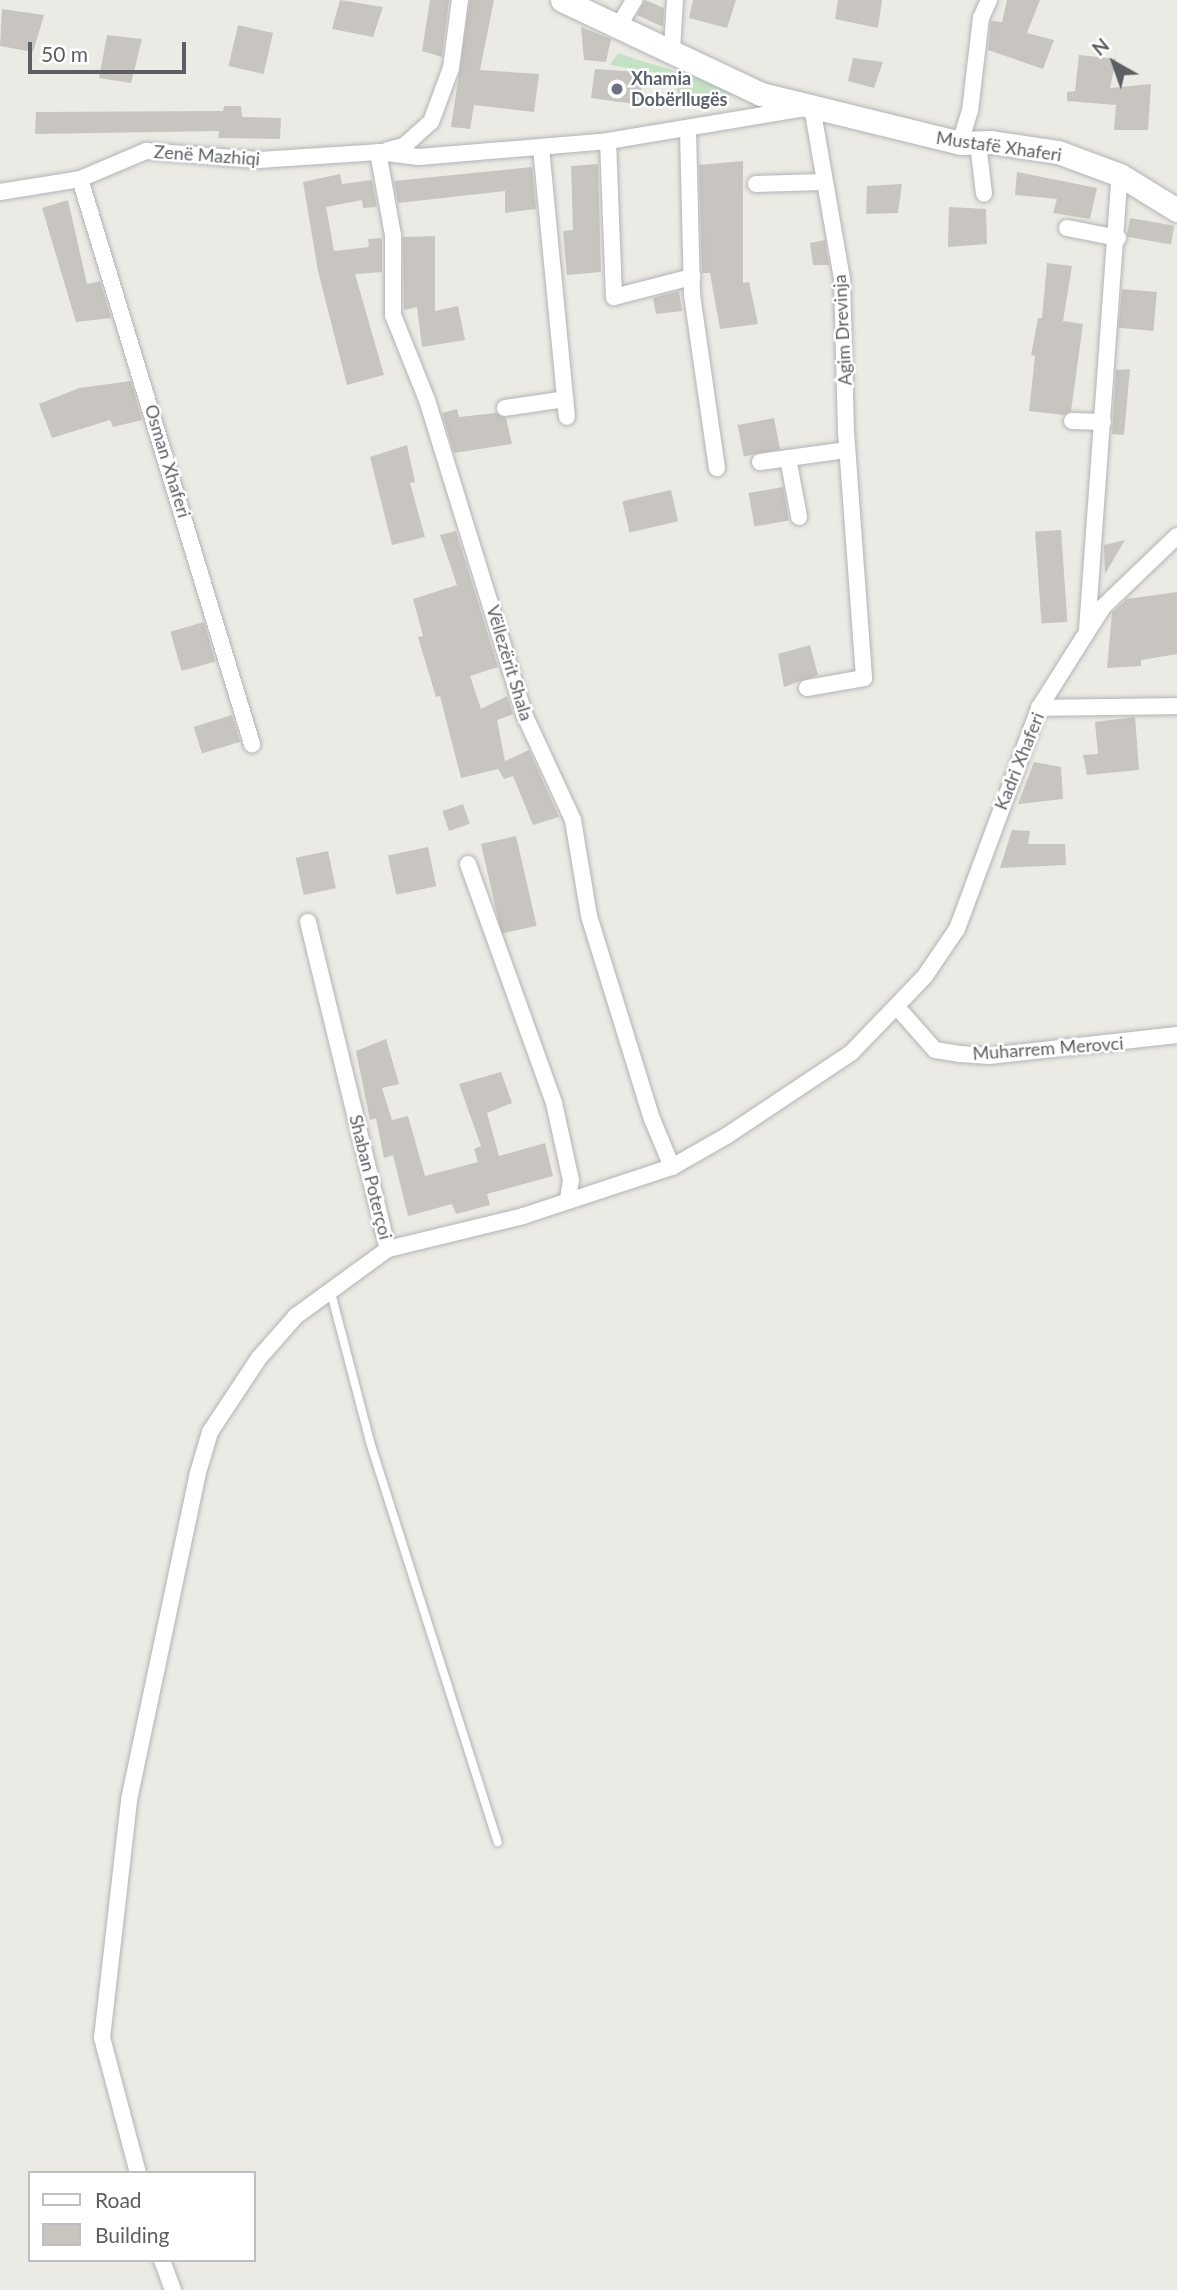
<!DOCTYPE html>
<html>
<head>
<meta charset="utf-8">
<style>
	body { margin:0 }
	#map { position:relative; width:1177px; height:2290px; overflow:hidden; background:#eceae4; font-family:Lato,sans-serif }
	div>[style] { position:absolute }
	.green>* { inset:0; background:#c4e1c3 }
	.building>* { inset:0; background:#c8c5c0; transform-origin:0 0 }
	.roads { filter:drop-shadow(0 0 2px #b1b4b7) drop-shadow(0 0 2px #b1b4b7) }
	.lane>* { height:8px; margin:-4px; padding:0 4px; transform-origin:4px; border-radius:4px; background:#fff }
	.street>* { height:16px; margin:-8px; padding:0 8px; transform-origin:8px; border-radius:8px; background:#fff }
	.secondary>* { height:23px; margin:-11.5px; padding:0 11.5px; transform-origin:11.5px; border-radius:11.5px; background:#fff }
	.dots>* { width:19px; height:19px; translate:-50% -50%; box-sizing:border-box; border:4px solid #fff; border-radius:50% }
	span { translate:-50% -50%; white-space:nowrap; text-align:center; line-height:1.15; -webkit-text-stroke:5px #fff; paint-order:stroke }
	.worship-label { font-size:18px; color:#5b616d; font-weight:700 }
	.left { translate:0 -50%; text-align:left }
	.street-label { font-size:18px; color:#5c5f62 }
	.legend { position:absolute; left:28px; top:2171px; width:228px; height:91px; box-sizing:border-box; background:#fff; border:2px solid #bebfc0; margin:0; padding:9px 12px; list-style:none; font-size:21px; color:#5c5f62 }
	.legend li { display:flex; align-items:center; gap:14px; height:35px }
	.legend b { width:35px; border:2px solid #bebfc0 }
	.north { position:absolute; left:1079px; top:28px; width:70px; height:70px; -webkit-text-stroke:5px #fff; paint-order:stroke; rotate:320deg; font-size:19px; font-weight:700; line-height:28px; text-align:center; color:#5c5f62 }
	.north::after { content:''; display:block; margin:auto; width:24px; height:32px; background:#5c5f62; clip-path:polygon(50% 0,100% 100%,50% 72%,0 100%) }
	.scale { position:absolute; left:28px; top:42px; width:158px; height:32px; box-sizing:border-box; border:4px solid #5c5f62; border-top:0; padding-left:9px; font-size:21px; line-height:24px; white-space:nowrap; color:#5c5f62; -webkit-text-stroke:5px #fff; paint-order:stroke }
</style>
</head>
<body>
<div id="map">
	<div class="green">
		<div style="clip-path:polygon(618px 53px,642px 61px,745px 92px,679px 105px,676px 85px,659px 73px,610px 65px)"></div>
	</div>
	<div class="building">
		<div style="clip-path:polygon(340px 0,383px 7px,373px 37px,332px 29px)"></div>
		<div style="clip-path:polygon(430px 0,449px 0,442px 57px,422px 51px)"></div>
		<div style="clip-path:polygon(470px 0,494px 0,480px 70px,539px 74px,534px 112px,474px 105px,470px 129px,451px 127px)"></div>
		<div style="clip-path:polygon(645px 0,664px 8px,663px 27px,637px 15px)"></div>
		<div style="clip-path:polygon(693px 0,736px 0,727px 28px,689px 18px)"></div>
		<div style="clip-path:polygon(838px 0,882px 0,878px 28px,835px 19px)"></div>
		<div style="clip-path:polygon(1007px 0,1040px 0,1027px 33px,1054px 40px,1043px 69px,988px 50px,991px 21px,1002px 22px)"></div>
		<div style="clip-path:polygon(2px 9px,44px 15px,33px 52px,0 46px)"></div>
		<div style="left:238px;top:25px;width:36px;height:42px;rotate:13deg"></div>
		<div style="clip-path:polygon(581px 27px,611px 39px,606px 62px,584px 60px)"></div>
		<div style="clip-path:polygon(107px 35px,142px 39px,131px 83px,99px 78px)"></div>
		<div style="clip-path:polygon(1079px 55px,1116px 59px,1110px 88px,1151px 84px,1148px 130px,1114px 130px,1116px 105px,1067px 101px,1067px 92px,1075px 91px)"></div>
		<div style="clip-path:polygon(853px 58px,883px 62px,874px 88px,848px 81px)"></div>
		<div style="clip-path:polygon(595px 69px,639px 72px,642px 95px,635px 104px,591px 98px)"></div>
		<div style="clip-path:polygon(224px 106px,241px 106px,242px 117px,281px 118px,280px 139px,218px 138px,219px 131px,35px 134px,36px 112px,223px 111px)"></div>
		<div style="clip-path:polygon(743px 161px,743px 283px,749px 282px,758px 324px,720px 329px,710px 273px,702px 273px,699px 165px)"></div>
		<div style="clip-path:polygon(598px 164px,601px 272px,567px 275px,563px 231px,573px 230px,571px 166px)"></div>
		<div style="clip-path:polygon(532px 167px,536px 209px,505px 213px,505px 191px,398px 203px,394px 181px)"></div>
		<div style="clip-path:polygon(1017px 172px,1097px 188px,1090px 219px,1053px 213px,1057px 199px,1015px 195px)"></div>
		<div style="clip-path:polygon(340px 174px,342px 184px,372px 180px,377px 207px,363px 208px,362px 200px,326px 207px,334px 251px,369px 247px,368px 239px,382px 238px,382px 272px,355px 274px,384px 375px,347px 385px,318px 271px,303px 182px)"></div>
		<div style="clip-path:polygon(902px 184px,898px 213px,866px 214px,867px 186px)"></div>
		<div style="clip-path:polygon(68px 200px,87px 284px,100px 281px,111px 318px,76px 322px,42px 208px)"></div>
		<div style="clip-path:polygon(949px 207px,986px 209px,987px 244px,948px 247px)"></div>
		<div style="left:1130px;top:218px;width:45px;height:19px;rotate:10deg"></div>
		<div style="clip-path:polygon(435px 236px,435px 311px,458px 306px,465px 340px,422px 347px,417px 307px,404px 310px,403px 237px)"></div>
		<div style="clip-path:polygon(825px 240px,829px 265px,813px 265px,810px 243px)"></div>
		<div style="clip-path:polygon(1047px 263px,1072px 266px,1063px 321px,1083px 324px,1071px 411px,1064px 415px,1029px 411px,1035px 356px,1031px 355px,1038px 318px,1042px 318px)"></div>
		<div style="left:1122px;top:289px;width:35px;height:39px;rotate:5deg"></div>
		<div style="clip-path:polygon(679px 291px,682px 311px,656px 314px,653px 298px)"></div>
		<div style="clip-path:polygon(1130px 369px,1124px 435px,1112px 434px,1116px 370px)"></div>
		<div style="clip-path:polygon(131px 381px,142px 420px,113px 427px,110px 420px,52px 438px,39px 404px,79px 388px)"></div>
		<div style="clip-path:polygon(457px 409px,459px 417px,496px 413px,506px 418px,512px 444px,454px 453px,442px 413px)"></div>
		<div style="left:774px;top:418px;width:32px;height:37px;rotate:79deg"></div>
		<div style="clip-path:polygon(407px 445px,415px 482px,410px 483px,425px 537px,392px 545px,370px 457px)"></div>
		<div style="left:783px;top:487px;width:34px;height:35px;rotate:80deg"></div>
		<div style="left:671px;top:490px;width:32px;height:50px;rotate:77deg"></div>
		<div style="left:1061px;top:530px;width:92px;height:26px;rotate:86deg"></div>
		<div style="clip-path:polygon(456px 531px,498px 667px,470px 676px,481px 709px,507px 696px,513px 714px,497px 720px,505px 761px,529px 750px,559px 817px,533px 825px,513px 776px,504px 779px,498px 769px,461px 778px,440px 696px,436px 697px,418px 637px,423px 636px,413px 599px,457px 585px,440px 535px)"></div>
		<div style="clip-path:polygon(1125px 540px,1105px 574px,1104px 545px)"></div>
		<div style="clip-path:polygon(1177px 592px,1177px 654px,1141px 660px,1141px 666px,1107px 668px,1112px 613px,1127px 599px)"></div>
		<div style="left:204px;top:622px;width:41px;height:35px;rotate:74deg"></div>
		<div style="clip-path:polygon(810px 645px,818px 675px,784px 687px,778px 654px)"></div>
		<div style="left:232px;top:715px;width:28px;height:40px;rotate:73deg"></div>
		<div style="clip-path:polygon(1135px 717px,1139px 770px,1087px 775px,1083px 755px,1098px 754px,1095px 722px)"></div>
		<div style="clip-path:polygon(1034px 762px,1061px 767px,1063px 799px,1018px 804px)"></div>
		<div style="left:463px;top:804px;width:21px;height:22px;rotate:71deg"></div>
		<div style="clip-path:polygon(1012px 830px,1030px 831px,1028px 844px,1065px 844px,1066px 865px,1000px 868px)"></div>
		<div style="left:516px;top:836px;width:92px;height:36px;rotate:77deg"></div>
		<div style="left:428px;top:847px;width:40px;height:41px;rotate:78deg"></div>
		<div style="left:328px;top:851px;width:38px;height:33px;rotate:78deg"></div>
		<div style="clip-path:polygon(386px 1039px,399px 1084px,382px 1088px,392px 1120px,408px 1116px,425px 1176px,478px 1162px,474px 1149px,481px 1146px,459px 1084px,501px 1072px,512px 1103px,487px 1113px,499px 1156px,545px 1143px,553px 1176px,487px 1194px,490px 1205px,456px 1214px,452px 1204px,408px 1216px,393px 1155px,384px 1158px,376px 1118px,370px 1120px,356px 1051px)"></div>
	</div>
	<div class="roads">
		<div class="lane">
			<div style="left:330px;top:1289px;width:158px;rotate:75.3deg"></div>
			<div style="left:370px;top:1442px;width:420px;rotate:72.3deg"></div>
		</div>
		<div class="street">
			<div style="left:618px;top:27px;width:31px;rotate:-59deg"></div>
			<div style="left:672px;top:50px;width:50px;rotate:-86.6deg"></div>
			<div style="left:688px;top:131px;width:164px;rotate:88.6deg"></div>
			<div style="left:692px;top:295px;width:175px;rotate:81.8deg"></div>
			<div style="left:608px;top:141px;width:156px;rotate:87.8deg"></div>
			<div style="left:614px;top:297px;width:81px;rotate:-14.4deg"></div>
			<div style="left:960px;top:143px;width:34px;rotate:-73deg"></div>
			<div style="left:970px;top:111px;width:94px;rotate:-83.3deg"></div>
			<div style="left:981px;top:18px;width:20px;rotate:-66deg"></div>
			<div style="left:978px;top:143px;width:51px;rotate:83.3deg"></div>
			<div style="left:541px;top:148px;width:270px;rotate:84.5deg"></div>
			<div style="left:388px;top:150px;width:16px;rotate:-14deg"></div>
			<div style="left:404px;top:146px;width:36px;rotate:-42deg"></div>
			<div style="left:431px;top:122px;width:58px;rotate:-69.7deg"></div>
			<div style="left:451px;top:68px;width:69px;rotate:-82.5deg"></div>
			<div style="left:378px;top:152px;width:84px;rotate:79.8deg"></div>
			<div style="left:393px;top:235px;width:80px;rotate:90deg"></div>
			<div style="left:393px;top:315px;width:92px;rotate:68.2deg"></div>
			<div style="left:427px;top:400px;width:329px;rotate:72.8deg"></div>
			<div style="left:524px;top:714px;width:117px;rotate:65.2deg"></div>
			<div style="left:573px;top:820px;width:97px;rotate:80.5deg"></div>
			<div style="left:589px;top:916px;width:213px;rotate:72.8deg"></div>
			<div style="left:652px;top:1119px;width:52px;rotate:67.4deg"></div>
			<div style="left:80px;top:179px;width:591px;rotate:73.07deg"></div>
			<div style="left:756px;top:184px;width:66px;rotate:-1.7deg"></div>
			<div style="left:0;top:192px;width:81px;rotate:-9.2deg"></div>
			<div style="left:80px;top:179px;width:72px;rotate:-23deg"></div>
			<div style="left:146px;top:151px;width:113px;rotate:4.6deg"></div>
			<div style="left:259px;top:160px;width:119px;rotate:-3.8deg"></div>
			<div style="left:378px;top:152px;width:41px;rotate:7deg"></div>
			<div style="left:419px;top:157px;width:190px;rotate:-4.8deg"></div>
			<div style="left:608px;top:141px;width:207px;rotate:-9.5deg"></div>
			<div style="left:812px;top:107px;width:175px;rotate:80.1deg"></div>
			<div style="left:842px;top:279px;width:153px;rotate:88.5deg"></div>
			<div style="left:846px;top:432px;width:247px;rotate:85.8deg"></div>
			<div style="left:864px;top:678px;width:58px;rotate:170deg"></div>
			<div style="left:1067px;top:228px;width:52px;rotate:11.1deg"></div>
			<div style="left:505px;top:408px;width:61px;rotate:-8.5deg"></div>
			<div style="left:1072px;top:421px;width:31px;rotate:2deg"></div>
			<div style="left:788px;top:458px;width:60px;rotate:79.4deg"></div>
			<div style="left:760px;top:462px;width:88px;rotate:-7.9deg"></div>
			<div style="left:1087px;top:630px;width:456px;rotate:-85.9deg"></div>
			<div style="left:1039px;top:708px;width:138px;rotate:-0.8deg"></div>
			<div style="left:468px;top:864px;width:254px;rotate:70.2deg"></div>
			<div style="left:554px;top:1103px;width:79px;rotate:77.6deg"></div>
			<div style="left:571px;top:1180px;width:20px;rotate:99deg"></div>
			<div style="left:308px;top:922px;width:337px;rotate:76.3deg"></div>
			<div style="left:897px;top:1007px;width:57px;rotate:48.5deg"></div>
			<div style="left:935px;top:1050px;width:25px;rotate:9deg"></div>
			<div style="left:960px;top:1054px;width:29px;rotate:4deg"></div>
			<div style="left:989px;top:1056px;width:189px;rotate:-6.4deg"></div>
			<div style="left:138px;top:2173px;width:140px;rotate:-104.9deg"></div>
			<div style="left:102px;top:2038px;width:240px;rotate:-83.5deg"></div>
			<div style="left:129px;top:1800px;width:331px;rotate:-78.1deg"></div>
			<div style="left:197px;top:1476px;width:46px;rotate:-73.5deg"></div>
			<div style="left:210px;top:1432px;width:89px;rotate:-56.5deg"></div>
			<div style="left:259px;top:1358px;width:56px;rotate:-48.6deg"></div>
			<div style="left:296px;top:1316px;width:114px;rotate:-36.1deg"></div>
			<div style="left:388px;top:1249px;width:139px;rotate:-13.7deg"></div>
			<div style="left:523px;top:1216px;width:157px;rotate:-18.2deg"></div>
			<div style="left:672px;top:1167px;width:64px;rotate:-29.7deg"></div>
			<div style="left:728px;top:1135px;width:148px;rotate:-33.7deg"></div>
			<div style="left:851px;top:1053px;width:107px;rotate:-46.1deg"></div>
			<div style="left:925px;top:976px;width:57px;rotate:-55.8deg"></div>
			<div style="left:957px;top:929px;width:236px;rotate:-69.6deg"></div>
			<div style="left:1039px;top:708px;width:90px;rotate:-57.7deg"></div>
			<div style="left:1087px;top:632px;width:31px;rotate:-57deg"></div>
			<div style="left:1104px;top:606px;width:101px;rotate:-43.8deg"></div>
			<div style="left:162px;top:2260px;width:32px;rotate:70deg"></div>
		</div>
		<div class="secondary">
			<div style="left:562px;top:0;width:220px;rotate:25.3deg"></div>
			<div style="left:761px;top:94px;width:205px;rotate:13.8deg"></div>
			<div style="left:960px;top:143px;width:31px;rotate:-2deg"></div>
			<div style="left:991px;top:142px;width:68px;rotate:8.5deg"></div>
			<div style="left:1058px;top:152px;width:66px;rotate:20.4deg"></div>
			<div style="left:1120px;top:175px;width:67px;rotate:31.6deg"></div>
		</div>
	</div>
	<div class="dots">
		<div style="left:617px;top:89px;background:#6b7280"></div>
	</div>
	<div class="worship-label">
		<span class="left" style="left:631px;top:89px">Xhamia<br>Dobërllugës</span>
	</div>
	<div class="street-label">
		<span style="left:999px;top:146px;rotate:8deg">Mustafë Xhaferi</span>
		<span style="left:207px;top:155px;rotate:4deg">Zenë Mazhiqi</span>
		<span style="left:842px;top:330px;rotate:-93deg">Agim Drevinja</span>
		<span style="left:168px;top:461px;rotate:73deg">Osman Xhaferi</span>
		<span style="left:510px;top:663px;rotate:73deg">Vëllezërit Shala</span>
		<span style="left:1019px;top:761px;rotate:-68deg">Kadri Xhaferi</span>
		<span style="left:1048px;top:1048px;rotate:-4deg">Muharrem Merovci</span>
		<span style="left:371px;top:1177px;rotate:76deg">Shaban Poterçoi</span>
	</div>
	<ul class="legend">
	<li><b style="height:9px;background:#fff"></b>Road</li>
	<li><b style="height:19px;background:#c8c5c0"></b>Building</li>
	</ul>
	<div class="north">N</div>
	<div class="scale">50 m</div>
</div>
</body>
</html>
